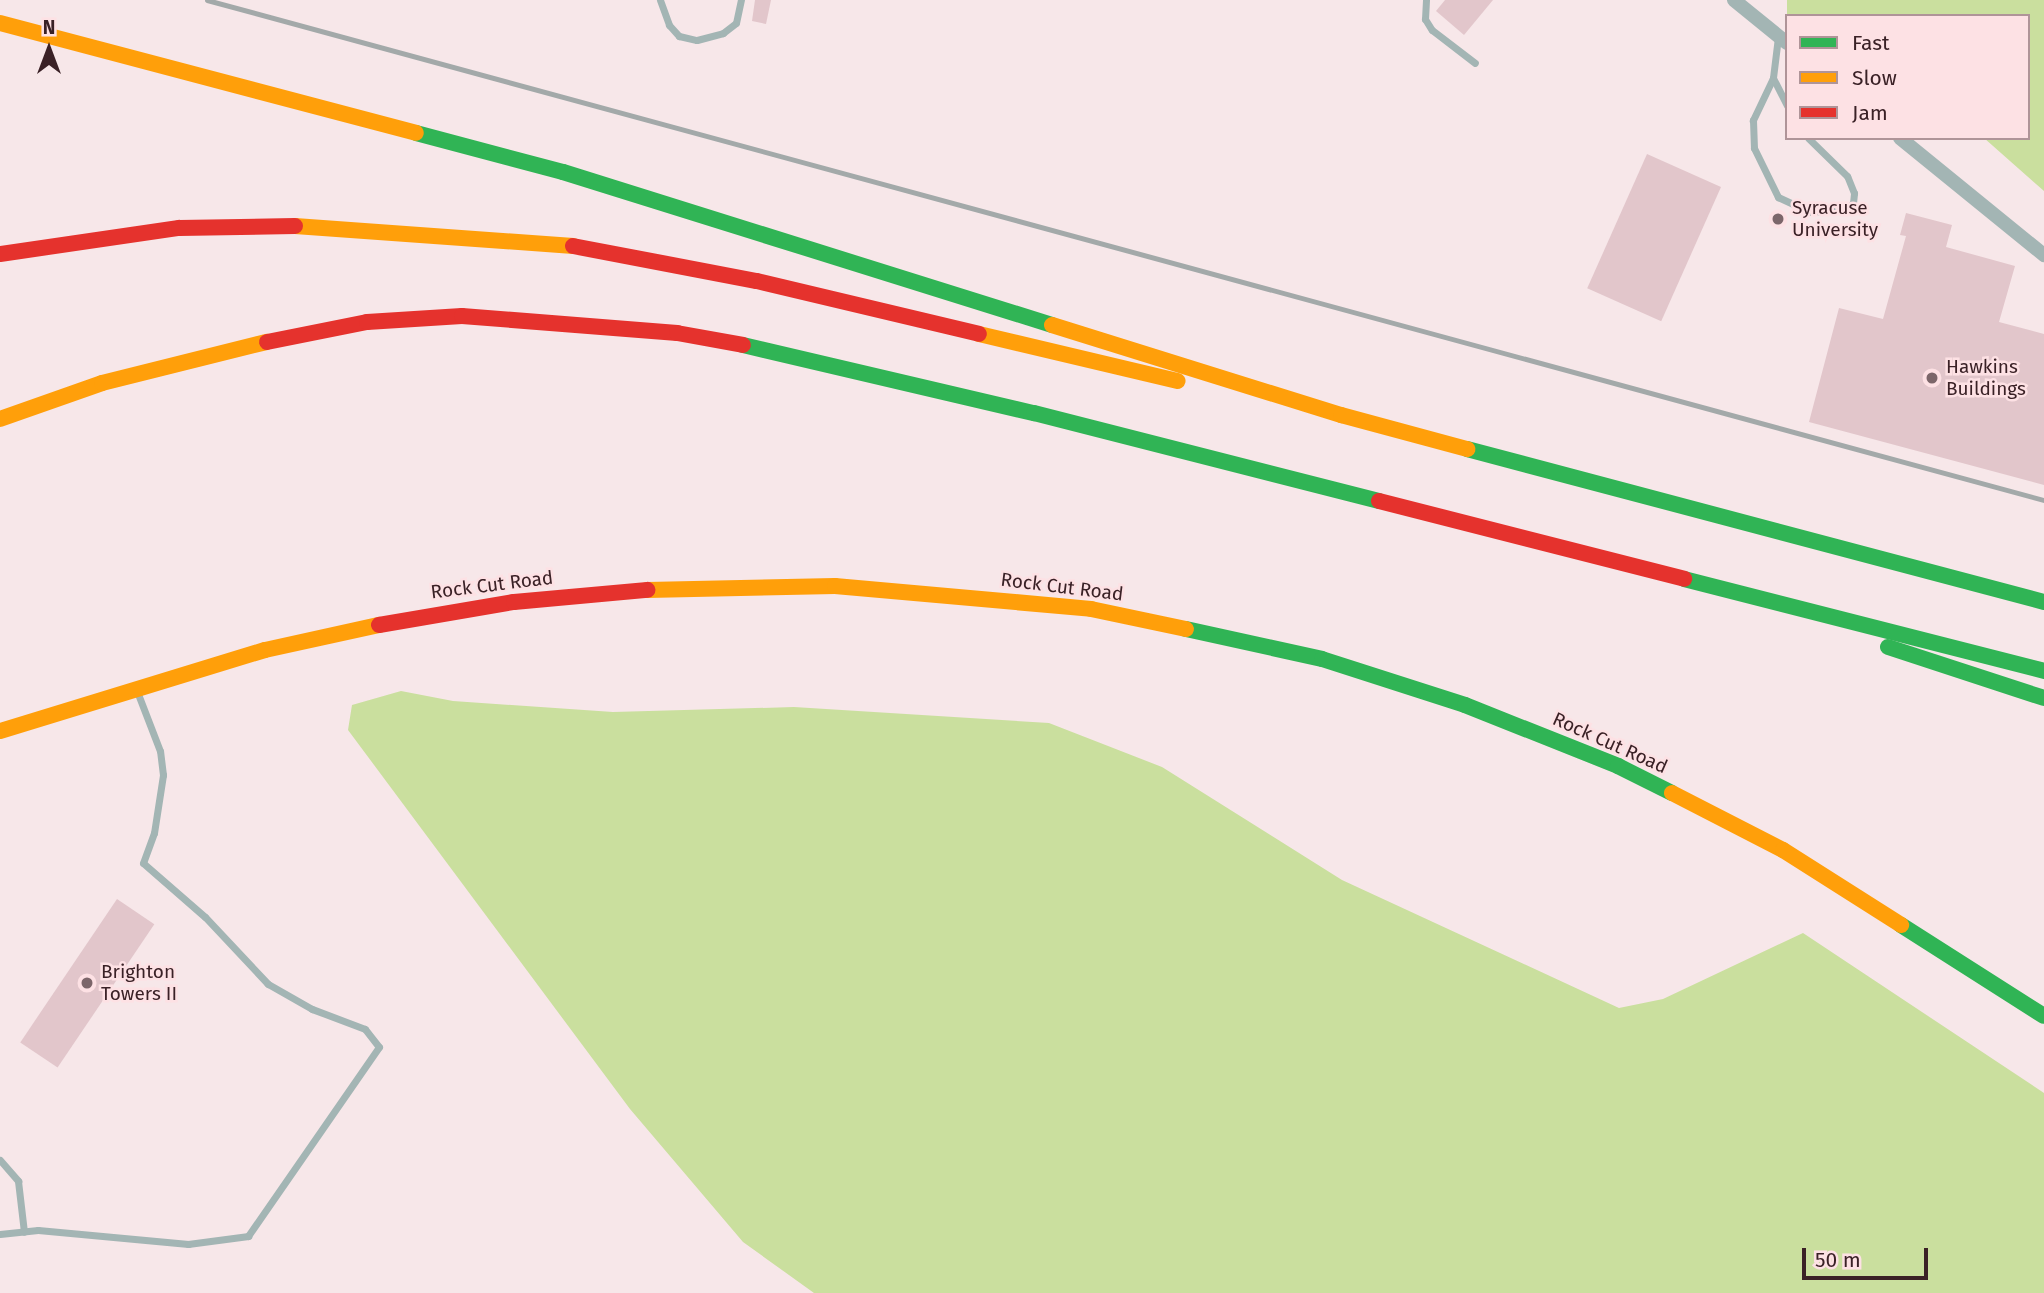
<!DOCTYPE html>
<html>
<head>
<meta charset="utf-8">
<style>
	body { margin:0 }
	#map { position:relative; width:2044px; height:1293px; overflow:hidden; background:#f7e7e9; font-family:"Fira Sans",sans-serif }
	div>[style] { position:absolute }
	.green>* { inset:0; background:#cadf9e }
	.building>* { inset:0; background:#e2c6cb; transform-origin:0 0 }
	.lane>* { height:7px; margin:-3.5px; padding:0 3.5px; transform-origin:3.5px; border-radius:3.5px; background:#a3b5b4 }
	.street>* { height:14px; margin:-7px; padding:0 7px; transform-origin:7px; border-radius:7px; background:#a3b5b4 }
	.fast>* { height:16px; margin:-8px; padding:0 8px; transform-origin:8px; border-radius:8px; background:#30b455 }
	.slow>* { height:16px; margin:-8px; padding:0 8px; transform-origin:8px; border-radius:8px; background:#ff9f0a }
	.jam>* { height:16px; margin:-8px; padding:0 8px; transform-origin:8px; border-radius:8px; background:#e5322d }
	.rail>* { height:5px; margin:-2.5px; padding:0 2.5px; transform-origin:2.5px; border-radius:2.5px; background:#a3a9a9 }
	.dots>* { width:19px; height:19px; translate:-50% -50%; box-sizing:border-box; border:4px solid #fde1e4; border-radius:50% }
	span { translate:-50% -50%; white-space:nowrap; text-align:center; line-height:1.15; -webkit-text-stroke:5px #fde1e4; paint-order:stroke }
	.poi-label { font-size:19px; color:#3a2126 }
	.left { translate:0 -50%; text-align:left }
	.street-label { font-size:19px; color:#3a2126 }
	.legend { position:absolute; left:1785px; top:14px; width:245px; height:126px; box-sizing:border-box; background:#fde1e4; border:2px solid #af9498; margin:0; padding:9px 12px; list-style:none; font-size:21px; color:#3a2126 }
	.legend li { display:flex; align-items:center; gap:14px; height:35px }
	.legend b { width:35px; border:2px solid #af9498 }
	.north { position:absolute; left:14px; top:14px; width:70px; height:70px; -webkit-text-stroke:5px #fde1e4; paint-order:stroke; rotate:0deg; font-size:19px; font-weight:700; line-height:28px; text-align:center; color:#3a2126 }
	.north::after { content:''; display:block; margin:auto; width:24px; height:32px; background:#3a2126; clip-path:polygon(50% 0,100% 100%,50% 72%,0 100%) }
	.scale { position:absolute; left:1802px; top:1248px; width:126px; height:32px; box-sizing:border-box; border:4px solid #3a2126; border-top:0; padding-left:9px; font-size:21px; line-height:24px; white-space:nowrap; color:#3a2126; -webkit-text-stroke:5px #fde1e4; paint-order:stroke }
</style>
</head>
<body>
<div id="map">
	<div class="green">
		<div style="clip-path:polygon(1787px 0,2044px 0,2044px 191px,1984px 138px,2028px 138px,2028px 16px,1787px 16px)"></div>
		<div style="clip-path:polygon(401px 691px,453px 701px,613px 712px,794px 707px,1049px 723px,1162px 767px,1342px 880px,1619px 1008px,1663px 999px,1803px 933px,2044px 1093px,2044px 1293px,814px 1293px,743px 1242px,630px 1109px,348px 730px,352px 705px)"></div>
	</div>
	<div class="building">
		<div style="clip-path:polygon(755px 0,771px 0,766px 24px,752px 21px)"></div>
		<div style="clip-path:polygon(1445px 0,1493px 0,1464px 35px,1436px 11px)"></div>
		<div style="left:1647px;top:154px;width:81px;height:147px;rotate:24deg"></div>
		<div style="clip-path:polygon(1906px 213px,1952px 225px,1946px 247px,2015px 266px,1999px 322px,2044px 334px,2044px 485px,1809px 422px,1839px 308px,1883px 319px,1906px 236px,1900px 235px)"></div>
		<div style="left:117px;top:899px;width:45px;height:173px;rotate:34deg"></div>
	</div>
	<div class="lane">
		<div style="left:660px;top:0;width:27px;rotate:70deg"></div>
		<div style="left:669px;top:25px;width:15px;rotate:48deg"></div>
		<div style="left:679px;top:36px;width:18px;rotate:13deg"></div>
		<div style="left:697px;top:40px;width:27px;rotate:-15deg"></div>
		<div style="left:723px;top:33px;width:16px;rotate:-38deg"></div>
		<div style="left:736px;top:23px;width:24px;rotate:-78deg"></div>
		<div style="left:1426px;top:0;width:19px;rotate:93deg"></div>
		<div style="left:1425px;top:19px;width:13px;rotate:58deg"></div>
		<div style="left:1432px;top:30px;width:54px;rotate:37.5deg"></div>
		<div style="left:1778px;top:37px;width:41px;rotate:97deg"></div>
		<div style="left:1773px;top:78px;width:47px;rotate:115.5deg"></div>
		<div style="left:1753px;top:120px;width:28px;rotate:88deg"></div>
		<div style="left:1754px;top:148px;width:55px;rotate:63.9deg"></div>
		<div style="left:1778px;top:197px;width:35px;rotate:25deg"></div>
		<div style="left:1810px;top:212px;width:36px;rotate:-5deg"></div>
		<div style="left:1846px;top:209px;width:9px;rotate:-41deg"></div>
		<div style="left:1853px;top:203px;width:10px;rotate:-84deg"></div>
		<div style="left:1854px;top:193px;width:18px;rotate:-112deg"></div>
		<div style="left:1847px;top:176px;width:54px;rotate:-135.7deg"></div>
		<div style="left:1773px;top:78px;width:31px;rotate:63deg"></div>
		<div style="left:0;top:1160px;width:28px;rotate:49deg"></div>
		<div style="left:18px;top:1181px;width:51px;rotate:83.3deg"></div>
		<div style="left:0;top:1234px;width:38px;rotate:-6deg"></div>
		<div style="left:38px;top:1230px;width:151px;rotate:5.3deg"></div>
		<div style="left:188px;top:1244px;width:61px;rotate:-7.6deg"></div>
		<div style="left:248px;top:1236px;width:230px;rotate:-55.3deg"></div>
		<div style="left:379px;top:1047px;width:23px;rotate:-128deg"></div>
		<div style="left:365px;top:1029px;width:57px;rotate:-159.3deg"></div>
		<div style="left:312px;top:1009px;width:51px;rotate:-150.4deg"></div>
		<div style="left:268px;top:984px;width:92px;rotate:-133.2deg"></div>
		<div style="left:205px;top:917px;width:82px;rotate:-138.9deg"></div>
		<div style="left:143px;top:863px;width:32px;rotate:-70deg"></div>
		<div style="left:154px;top:833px;width:59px;rotate:-81.2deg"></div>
		<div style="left:163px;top:775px;width:24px;rotate:-97deg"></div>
		<div style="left:160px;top:751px;width:61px;rotate:-111.1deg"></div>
	</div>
	<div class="street">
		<div style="left:1734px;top:0;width:68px;rotate:39.1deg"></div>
		<div style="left:1900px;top:138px;width:186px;rotate:39.1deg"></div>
	</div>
	<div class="fast">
		<div style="left:416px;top:133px;width:152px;rotate:14.9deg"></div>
		<div style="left:563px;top:172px;width:512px;rotate:17.37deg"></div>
		<div style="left:743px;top:345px;width:299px;rotate:13.2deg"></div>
		<div style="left:1034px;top:413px;width:356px;rotate:14.3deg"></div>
		<div style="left:1467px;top:449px;width:597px;rotate:14.85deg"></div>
		<div style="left:1684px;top:579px;width:372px;rotate:14.3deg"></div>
		<div style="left:1186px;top:629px;width:139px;rotate:12.4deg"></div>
		<div style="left:1322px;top:659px;width:150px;rotate:17.8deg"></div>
		<div style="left:1465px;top:705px;width:165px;rotate:21.7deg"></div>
		<div style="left:1618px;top:766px;width:60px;rotate:26.6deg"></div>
		<div style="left:1888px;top:647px;width:164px;rotate:18.1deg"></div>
		<div style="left:1901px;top:925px;width:169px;rotate:32.5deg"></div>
	</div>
	<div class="slow">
		<div style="left:0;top:23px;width:430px;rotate:14.8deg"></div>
		<div style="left:295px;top:226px;width:279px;rotate:4.1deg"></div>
		<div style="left:1052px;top:325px;width:303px;rotate:17.3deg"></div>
		<div style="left:1341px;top:415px;width:131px;rotate:15.1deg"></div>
		<div style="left:979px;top:334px;width:204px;rotate:13.3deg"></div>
		<div style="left:0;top:419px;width:108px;rotate:-19.4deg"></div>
		<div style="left:102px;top:383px;width:170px;rotate:-14deg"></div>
		<div style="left:647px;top:590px;width:188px;rotate:-1.2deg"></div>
		<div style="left:835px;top:586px;width:257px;rotate:5.1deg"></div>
		<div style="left:1091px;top:609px;width:97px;rotate:11.9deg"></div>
		<div style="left:0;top:731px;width:277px;rotate:-17deg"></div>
		<div style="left:265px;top:650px;width:117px;rotate:-12.4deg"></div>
		<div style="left:1672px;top:793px;width:125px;rotate:27.2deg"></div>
		<div style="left:1783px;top:850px;width:140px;rotate:32.4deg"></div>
	</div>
	<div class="jam">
		<div style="left:573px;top:246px;width:187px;rotate:10.8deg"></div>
		<div style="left:757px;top:281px;width:228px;rotate:13.4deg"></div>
		<div style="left:0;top:254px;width:181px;rotate:-8.3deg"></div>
		<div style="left:179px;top:228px;width:116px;rotate:-1deg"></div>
		<div style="left:267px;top:342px;width:102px;rotate:-11.3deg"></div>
		<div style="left:367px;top:322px;width:95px;rotate:-3.6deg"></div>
		<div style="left:462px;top:316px;width:216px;rotate:4.5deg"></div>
		<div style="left:677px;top:333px;width:67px;rotate:10.3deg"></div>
		<div style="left:1379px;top:501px;width:315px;rotate:14.3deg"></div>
		<div style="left:379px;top:625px;width:137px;rotate:-9.7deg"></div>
		<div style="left:514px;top:602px;width:134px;rotate:-5.2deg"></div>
	</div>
	<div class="rail">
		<div style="left:207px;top:0;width:1904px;rotate:15.23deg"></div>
	</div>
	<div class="dots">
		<div style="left:1778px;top:219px;background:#7c666a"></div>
		<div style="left:1932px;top:378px;background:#7c666a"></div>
		<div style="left:87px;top:983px;background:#7c666a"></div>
	</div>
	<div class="poi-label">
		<span class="left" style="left:1792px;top:219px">Syracuse<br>University</span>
		<span class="left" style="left:1946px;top:378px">Hawkins<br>Buildings</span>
		<span class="left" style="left:101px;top:983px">Brighton<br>Towers II</span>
	</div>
	<div class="street-label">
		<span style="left:492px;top:585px;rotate:-7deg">Rock Cut Road</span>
		<span style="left:1062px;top:587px;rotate:7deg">Rock Cut Road</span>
		<span style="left:1610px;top:743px;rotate:24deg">Rock Cut Road</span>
	</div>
	<ul class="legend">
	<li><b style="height:9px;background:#30b455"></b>Fast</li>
	<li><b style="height:9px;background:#ff9f0a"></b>Slow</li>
	<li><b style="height:9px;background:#e5322d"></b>Jam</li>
	</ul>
	<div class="north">N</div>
	<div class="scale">50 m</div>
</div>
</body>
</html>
